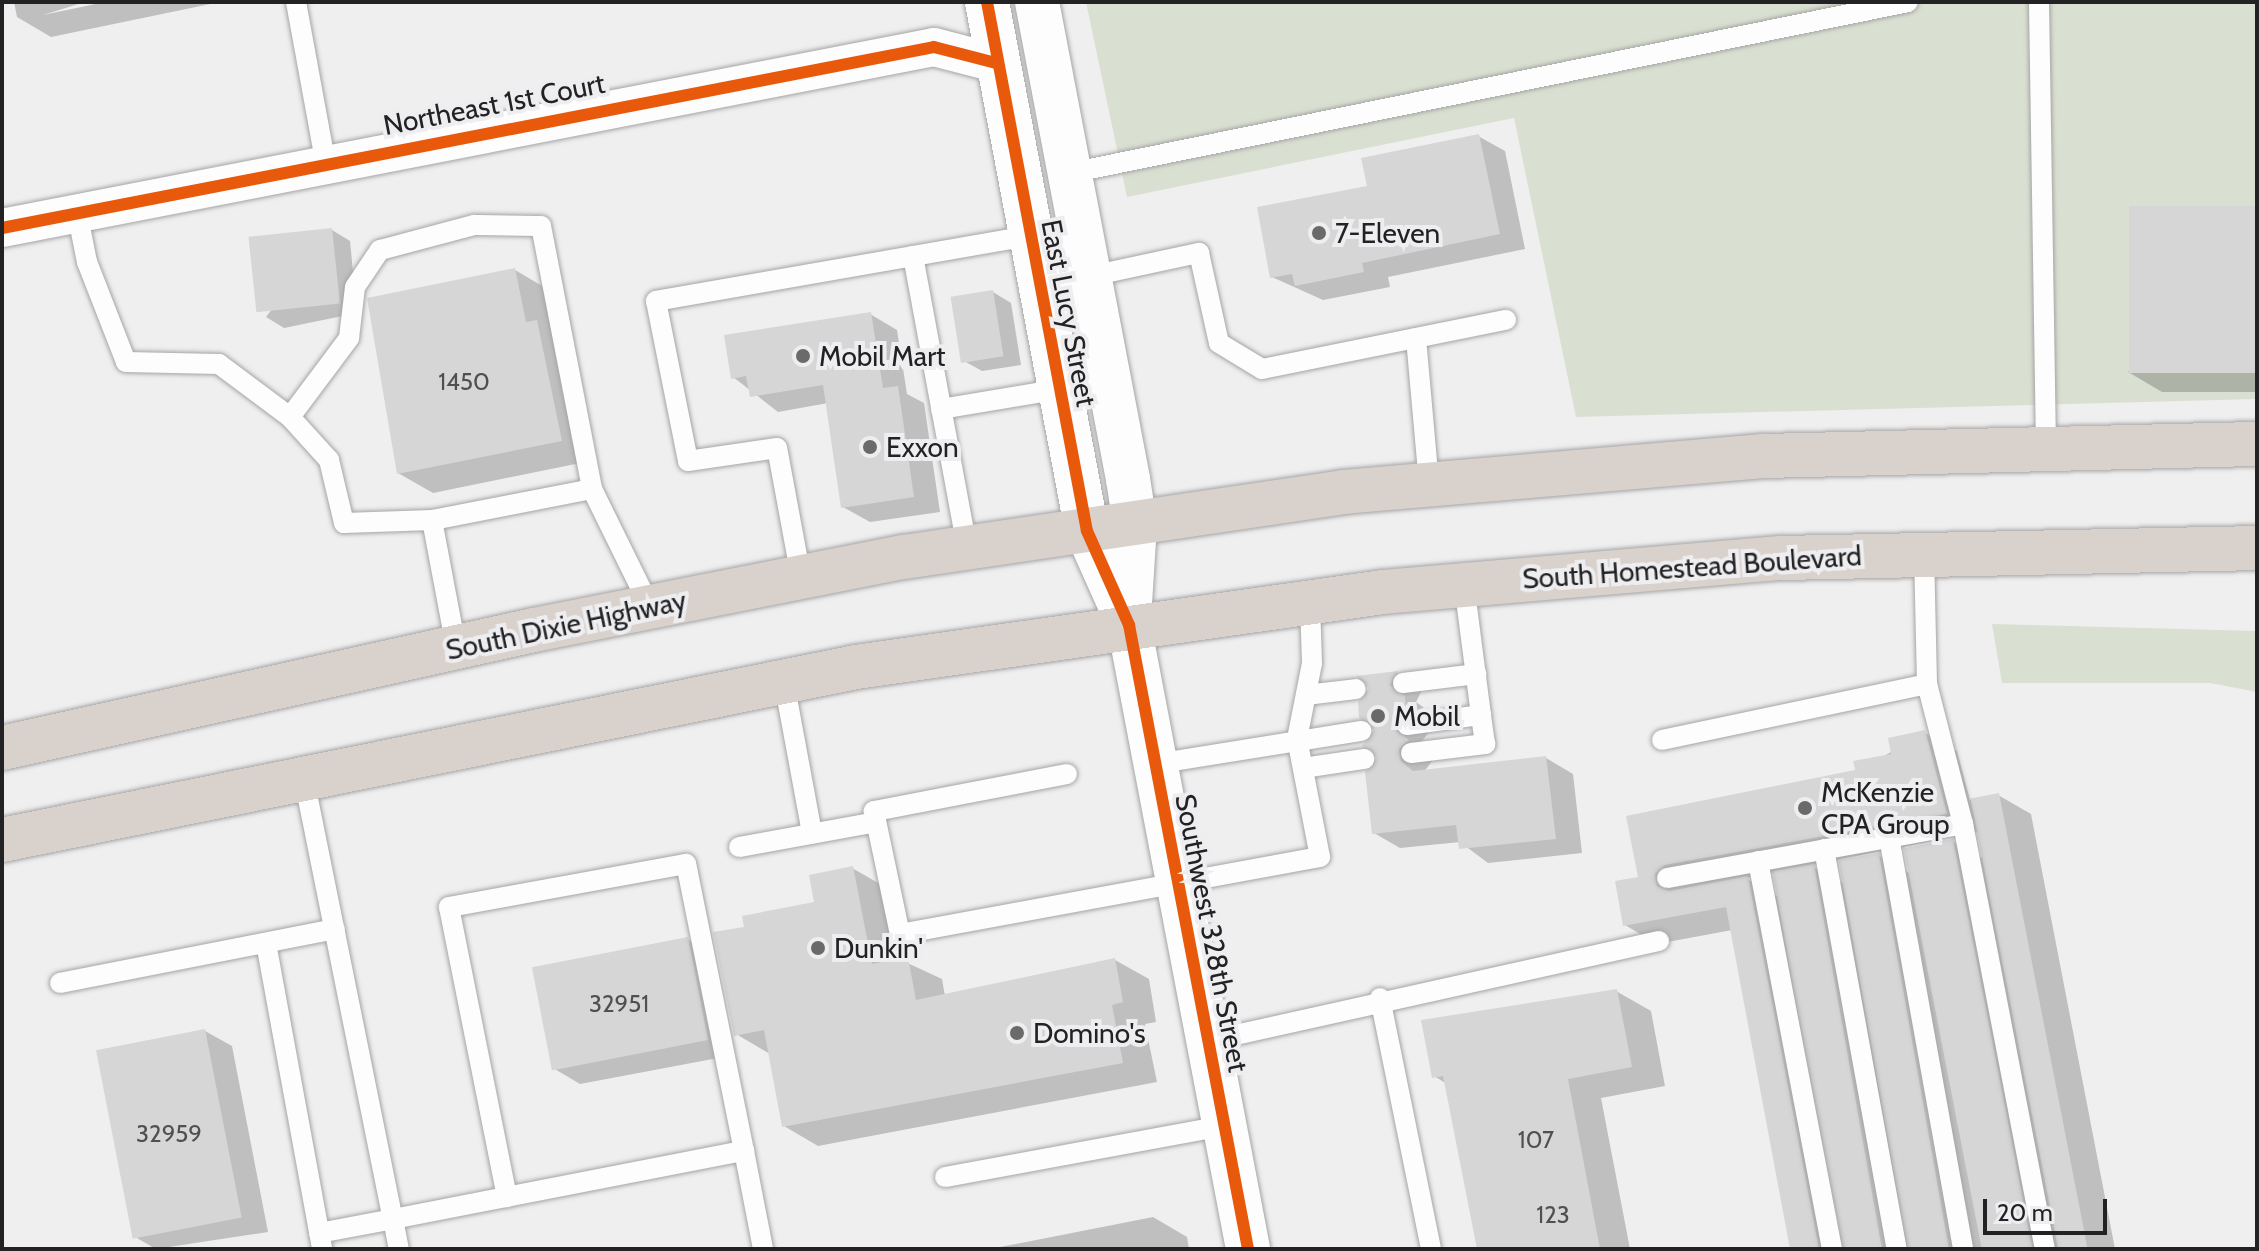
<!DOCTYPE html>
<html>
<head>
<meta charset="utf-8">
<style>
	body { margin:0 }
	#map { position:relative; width:2259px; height:1251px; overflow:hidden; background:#efeff0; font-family:Cabin,sans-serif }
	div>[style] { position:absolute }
	.green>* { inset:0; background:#dae0d1 }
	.shadow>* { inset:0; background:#0003 }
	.building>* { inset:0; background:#d6d6d7; transform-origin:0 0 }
	.roads { filter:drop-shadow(0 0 2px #a5a5a6) drop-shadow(0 0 2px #a5a5a6) }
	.lane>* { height:20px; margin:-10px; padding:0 10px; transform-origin:10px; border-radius:10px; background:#fdfdfd }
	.street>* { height:38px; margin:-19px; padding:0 19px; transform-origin:19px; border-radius:19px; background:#fdfdfd }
	.secondary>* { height:44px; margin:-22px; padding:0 22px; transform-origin:22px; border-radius:22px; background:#fdfdfd }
	.highway>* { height:44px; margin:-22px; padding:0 22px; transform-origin:22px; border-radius:22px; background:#d9d1cc }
	.cycleway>* { height:12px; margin:-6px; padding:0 6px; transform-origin:6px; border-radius:6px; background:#e8590c }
	.dots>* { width:22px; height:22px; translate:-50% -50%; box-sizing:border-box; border:4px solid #eeeef1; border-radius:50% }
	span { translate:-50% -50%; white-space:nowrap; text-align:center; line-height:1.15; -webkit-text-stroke:8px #eeeef1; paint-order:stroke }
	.number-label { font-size:24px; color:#505052 }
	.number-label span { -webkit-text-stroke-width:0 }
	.street-label { font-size:28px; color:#222224 }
	.poi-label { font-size:28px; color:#222224 }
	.left { translate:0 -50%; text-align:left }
	.frame { position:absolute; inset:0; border:4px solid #222224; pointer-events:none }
	.scale { position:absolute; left:1983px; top:1199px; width:124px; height:36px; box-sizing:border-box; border:4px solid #222224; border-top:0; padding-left:10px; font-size:24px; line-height:28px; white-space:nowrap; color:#222224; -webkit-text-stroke:6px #eeeef1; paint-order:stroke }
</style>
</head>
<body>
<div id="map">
	<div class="green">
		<div style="clip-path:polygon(1086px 2px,2257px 2px,2257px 399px,1576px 417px,1514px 118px,1127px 197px)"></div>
		<div style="clip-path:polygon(1992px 624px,2257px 631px,2257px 692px,2210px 683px,2002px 683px)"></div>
	</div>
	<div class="shadow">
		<div style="clip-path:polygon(14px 2px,85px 2px,43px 15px,105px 2px,220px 2px,51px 37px,17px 17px)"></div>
		<div style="clip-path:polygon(1478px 136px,1505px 151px,1525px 249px,1388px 277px,1390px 287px,1323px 300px,1272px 277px,1369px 188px)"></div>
		<div style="clip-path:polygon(2257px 209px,2257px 392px,2162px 392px,2128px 372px)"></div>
		<div style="clip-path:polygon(332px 230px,350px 241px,357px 313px,284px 328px,266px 317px)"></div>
		<div style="clip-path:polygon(515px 270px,549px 290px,595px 460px,433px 493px,398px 473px)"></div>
		<div style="clip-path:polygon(993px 292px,1011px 303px,1021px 365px,982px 371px,964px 361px)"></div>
		<div style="clip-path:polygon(870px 314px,897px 330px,907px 394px,924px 403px,940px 512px,870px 522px,843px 507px,828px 403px,778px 412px,733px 377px)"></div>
		<div style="clip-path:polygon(1397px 673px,1423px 688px,1416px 702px,1431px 713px,1432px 728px,1420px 744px,1435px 757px,1424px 772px,1546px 758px,1573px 774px,1582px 853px,1488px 863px,1460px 842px,1400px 848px,1374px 833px,1380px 758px,1372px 688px,1360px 678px)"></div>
		<div style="clip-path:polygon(evenodd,1925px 733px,1957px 751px,1970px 800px,1998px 795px,2031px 814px,2115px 1249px,1792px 1249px,1732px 930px,1657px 944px,1625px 925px,1640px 878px,1628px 818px,1857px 771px,1925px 733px,1978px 832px,1984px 859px,1952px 841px,1911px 874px,1878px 855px,1846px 885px,1813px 867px,1780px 898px,1747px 879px,1694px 888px,1978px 832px)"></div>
		<div style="clip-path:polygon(852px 868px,887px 888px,901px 960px,942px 979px,945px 996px,1115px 960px,1149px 979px,1156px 1022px,1145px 1024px,1157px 1082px,818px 1146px,784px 1126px,770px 1054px,736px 1034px,747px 928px,817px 904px)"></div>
		<div style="clip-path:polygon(687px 939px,714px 955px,734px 1055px,580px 1084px,553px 1068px)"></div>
		<div style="clip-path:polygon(1616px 991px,1651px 1011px,1665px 1086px,1601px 1098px,1630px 1249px,1479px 1249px,1447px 1084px,1434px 1076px)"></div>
		<div style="clip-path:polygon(205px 1031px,232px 1046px,268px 1232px,156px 1249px,135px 1237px)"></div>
		<div style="clip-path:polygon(1153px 1217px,1187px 1237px,1189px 1249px,990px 1249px)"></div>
	</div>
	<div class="building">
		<div style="clip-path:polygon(1479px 134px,1500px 234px,1362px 263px,1364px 272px,1295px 286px,1292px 274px,1270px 278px,1257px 207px,1367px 186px,1361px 158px)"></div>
		<div style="left:2129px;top:206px;width:128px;height:167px"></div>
		<div style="left:332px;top:228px;width:76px;height:84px;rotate:84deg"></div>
		<div style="clip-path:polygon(515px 268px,526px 322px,537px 320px,562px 441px,397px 474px,367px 298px)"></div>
		<div style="left:993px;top:290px;width:67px;height:43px;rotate:81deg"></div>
		<div style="clip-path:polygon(871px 312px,883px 388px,898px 386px,914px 497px,841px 508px,823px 385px,750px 397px,746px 376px,731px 379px,724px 335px)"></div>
		<div style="clip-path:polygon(1398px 671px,1390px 685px,1405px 696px,1406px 712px,1394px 728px,1409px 740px,1399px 749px,1401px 761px,1413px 771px,1546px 756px,1556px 839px,1459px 849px,1456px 825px,1372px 834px,1365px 772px,1377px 758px,1362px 746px,1374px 730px,1359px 718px,1358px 702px,1369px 688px,1356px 676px)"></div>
		<div style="clip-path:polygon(1925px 730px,1947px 814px,1665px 865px,1655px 874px,1657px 886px,1669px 891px,1748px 876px,1819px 1249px,1790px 1249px,1726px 907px,1623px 926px,1615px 881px,1638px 877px,1626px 816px,1855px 770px,1853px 761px,1891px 754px,1888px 738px)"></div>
		<div style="left:1999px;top:793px;width:464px;height:29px;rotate:79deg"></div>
		<div style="left:1953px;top:839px;width:418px;height:50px;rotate:79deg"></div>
		<div style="left:1879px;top:853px;width:402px;height:41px;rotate:80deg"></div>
		<div style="left:1814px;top:864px;width:391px;height:42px;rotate:80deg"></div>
		<div style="clip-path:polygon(853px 866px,872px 964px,908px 957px,916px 1000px,1115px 958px,1123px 1002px,1112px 1005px,1123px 1063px,782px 1127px,764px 1030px,734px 1036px,713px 932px,744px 927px,742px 916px,814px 902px,809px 875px)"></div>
		<div style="left:688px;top:937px;width:105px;height:159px;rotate:79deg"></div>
		<div style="clip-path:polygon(1617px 989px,1632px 1067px,1568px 1079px,1600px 1249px,1477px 1249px,1443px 1076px,1432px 1078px,1421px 1020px)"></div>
		<div style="left:205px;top:1029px;width:192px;height:111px;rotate:79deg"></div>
	</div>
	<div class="roads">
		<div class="lane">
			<div style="left:296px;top:2px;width:161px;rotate:79.6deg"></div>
			<div style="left:2039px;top:2px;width:443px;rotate:89.1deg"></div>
			<div style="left:1070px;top:173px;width:855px;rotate:-11.53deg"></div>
			<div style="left:77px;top:212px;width:51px;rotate:78.7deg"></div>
			<div style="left:87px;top:262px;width:107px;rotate:68.7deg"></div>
			<div style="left:126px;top:362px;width:93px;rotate:1.2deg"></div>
			<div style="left:219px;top:364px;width:89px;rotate:36.7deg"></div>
			<div style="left:474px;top:225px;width:67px;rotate:0.9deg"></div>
			<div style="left:541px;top:226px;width:268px;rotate:79deg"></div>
			<div style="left:592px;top:489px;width:163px;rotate:169deg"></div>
			<div style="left:432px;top:520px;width:88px;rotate:178deg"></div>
			<div style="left:344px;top:523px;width:65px;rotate:-103.4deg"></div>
			<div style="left:329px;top:460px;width:58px;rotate:-132.2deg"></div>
			<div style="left:290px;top:417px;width:99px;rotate:-53.2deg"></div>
			<div style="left:349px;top:338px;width:51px;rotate:-83.3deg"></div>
			<div style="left:355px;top:287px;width:45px;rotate:-56deg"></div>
			<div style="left:380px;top:250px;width:97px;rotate:-14.9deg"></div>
			<div style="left:913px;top:256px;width:295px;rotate:79.5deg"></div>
			<div style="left:1040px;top:287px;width:163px;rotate:-12.1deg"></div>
			<div style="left:1199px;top:253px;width:92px;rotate:77.5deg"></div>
			<div style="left:1219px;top:343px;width:50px;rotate:31.2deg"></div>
			<div style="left:1262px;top:369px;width:249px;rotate:-11.4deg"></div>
			<div style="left:1416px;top:338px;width:146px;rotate:84.9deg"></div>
			<div style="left:941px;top:409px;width:121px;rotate:-9.5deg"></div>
			<div style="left:592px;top:489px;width:131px;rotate:63.8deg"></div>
			<div style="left:432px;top:520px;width:129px;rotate:79.3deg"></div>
			<div style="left:801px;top:577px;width:131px;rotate:-100.5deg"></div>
			<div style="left:777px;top:448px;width:90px;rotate:171.7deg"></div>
			<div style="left:688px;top:461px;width:163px;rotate:-101.3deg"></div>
			<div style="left:656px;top:301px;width:380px;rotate:-9.9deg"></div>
			<div style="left:784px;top:682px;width:154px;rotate:79.5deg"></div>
			<div style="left:1403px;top:683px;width:74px;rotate:-7deg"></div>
			<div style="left:1306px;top:695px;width:50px;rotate:-6.8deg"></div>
			<div style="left:1407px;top:725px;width:75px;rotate:-7.7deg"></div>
			<div style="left:1481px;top:715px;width:132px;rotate:-97.4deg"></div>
			<div style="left:1662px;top:740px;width:271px;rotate:-11.9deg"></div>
			<div style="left:1927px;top:684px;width:131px;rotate:-91.3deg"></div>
			<div style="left:1411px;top:753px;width:75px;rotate:-6.9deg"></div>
			<div style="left:1485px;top:744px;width:29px;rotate:-98deg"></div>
			<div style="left:1155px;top:764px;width:209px;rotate:-9.1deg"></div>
			<div style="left:1303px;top:768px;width:62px;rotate:-8.4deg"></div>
			<div style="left:1067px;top:774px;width:197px;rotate:169.1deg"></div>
			<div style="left:874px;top:811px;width:126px;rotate:78.1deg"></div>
			<div style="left:900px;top:934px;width:427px;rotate:-10.4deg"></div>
			<div style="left:1320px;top:857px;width:120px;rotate:-101deg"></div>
			<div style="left:1297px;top:739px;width:77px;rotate:-78.8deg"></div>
			<div style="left:1312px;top:663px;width:61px;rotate:-91.9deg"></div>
			<div style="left:304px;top:779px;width:449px;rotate:78.6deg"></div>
			<div style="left:393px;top:1219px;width:358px;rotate:-11deg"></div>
			<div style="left:744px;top:1151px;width:293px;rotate:-101.4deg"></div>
			<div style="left:686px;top:864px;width:241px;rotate:169.7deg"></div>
			<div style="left:449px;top:907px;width:296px;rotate:78.7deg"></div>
			<div style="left:1963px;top:824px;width:433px;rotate:79.1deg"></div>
			<div style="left:1889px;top:837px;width:419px;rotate:79.8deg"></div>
			<div style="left:739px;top:847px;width:139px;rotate:-10.3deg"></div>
			<div style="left:1824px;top:849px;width:407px;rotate:79.7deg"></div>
			<div style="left:1758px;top:861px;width:395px;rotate:79.2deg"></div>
			<div style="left:1667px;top:878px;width:301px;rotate:-10.3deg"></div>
			<div style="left:1963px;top:824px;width:145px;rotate:-104.4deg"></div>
			<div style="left:266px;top:943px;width:311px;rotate:79.6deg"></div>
			<div style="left:60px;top:983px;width:280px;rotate:-11.1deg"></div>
			<div style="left:1380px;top:998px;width:256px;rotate:78.5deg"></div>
			<div style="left:1208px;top:1041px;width:462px;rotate:-12.5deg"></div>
			<div style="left:744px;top:1151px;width:100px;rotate:79deg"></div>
			<div style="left:945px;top:1177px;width:284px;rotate:-10.4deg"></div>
			<div style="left:319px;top:1233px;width:75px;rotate:-10.7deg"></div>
			<div style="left:393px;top:1219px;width:31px;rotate:79deg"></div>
		</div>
		<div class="street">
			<div style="left:2px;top:228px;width:949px;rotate:-10.99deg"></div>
			<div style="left:934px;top:47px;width:64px;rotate:14.5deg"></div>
		</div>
		<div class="secondary">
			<div style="left:987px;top:2px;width:538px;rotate:79.3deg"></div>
			<div style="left:1087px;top:531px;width:103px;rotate:65.9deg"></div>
			<div style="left:1129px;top:625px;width:635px;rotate:79.2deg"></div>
			<div style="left:1037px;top:2px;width:486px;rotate:79.2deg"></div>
			<div style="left:1128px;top:479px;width:46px;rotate:81.2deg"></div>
			<div style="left:1135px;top:524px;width:95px;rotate:93.6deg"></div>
		</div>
		<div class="highway">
			<div style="left:2px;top:748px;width:545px;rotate:-12.51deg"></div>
			<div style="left:534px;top:630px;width:377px;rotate:-11.2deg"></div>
			<div style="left:904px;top:557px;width:444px;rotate:-8.4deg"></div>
			<div style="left:1343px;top:492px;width:423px;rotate:-4.9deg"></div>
			<div style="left:1764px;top:456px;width:493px;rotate:-1.4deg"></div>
			<div style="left:2px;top:840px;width:871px;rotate:-11.45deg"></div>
			<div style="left:856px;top:667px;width:532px;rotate:-8.1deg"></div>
			<div style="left:1383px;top:592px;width:400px;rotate:-4.9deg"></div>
			<div style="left:1782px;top:558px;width:475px;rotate:-1.2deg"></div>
		</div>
	</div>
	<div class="cycleway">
		<div style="left:987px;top:2px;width:538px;rotate:79.3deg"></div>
		<div style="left:1087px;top:531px;width:103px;rotate:65.9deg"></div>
		<div style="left:1129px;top:625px;width:635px;rotate:79.2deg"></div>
		<div style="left:2px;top:228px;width:949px;rotate:-10.99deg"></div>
		<div style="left:934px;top:47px;width:64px;rotate:14.5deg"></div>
	</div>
	<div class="dots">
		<div style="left:1319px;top:233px;background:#6a6a6b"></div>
		<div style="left:803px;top:356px;background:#6a6a6b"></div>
		<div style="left:870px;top:447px;background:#6a6a6b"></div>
		<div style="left:1378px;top:716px;background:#6a6a6b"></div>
		<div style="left:1805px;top:808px;background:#6a6a6b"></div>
		<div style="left:818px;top:948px;background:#6a6a6b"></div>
		<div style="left:1017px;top:1033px;background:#6a6a6b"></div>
	</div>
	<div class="number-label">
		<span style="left:464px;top:382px">1450</span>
		<span style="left:619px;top:1004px">32951</span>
		<span style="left:169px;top:1134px">32959</span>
		<span style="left:1536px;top:1140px">107</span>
		<span style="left:1553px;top:1215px">123</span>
	</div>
	<div class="street-label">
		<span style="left:494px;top:104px;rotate:-11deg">Northeast 1st Court</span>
		<span style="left:1069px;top:313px;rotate:79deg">East Lucy Street</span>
		<span style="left:1692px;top:567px;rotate:-4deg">South Homestead Boulevard</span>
		<span style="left:566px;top:625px;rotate:-12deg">South Dixie Highway</span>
		<span style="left:1212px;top:933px;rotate:79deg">Southwest 328th Street</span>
	</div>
	<div class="poi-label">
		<span class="left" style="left:1335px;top:233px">7-Eleven</span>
		<span class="left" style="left:819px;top:356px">Mobil Mart</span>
		<span class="left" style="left:886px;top:447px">Exxon</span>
		<span class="left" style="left:1394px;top:716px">Mobil</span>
		<span class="left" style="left:1821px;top:808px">McKenzie<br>CPA Group</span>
		<span class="left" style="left:834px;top:948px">Dunkin'</span>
		<span class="left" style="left:1033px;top:1033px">Domino's</span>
	</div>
	<div class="frame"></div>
	<div class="scale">20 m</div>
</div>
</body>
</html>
